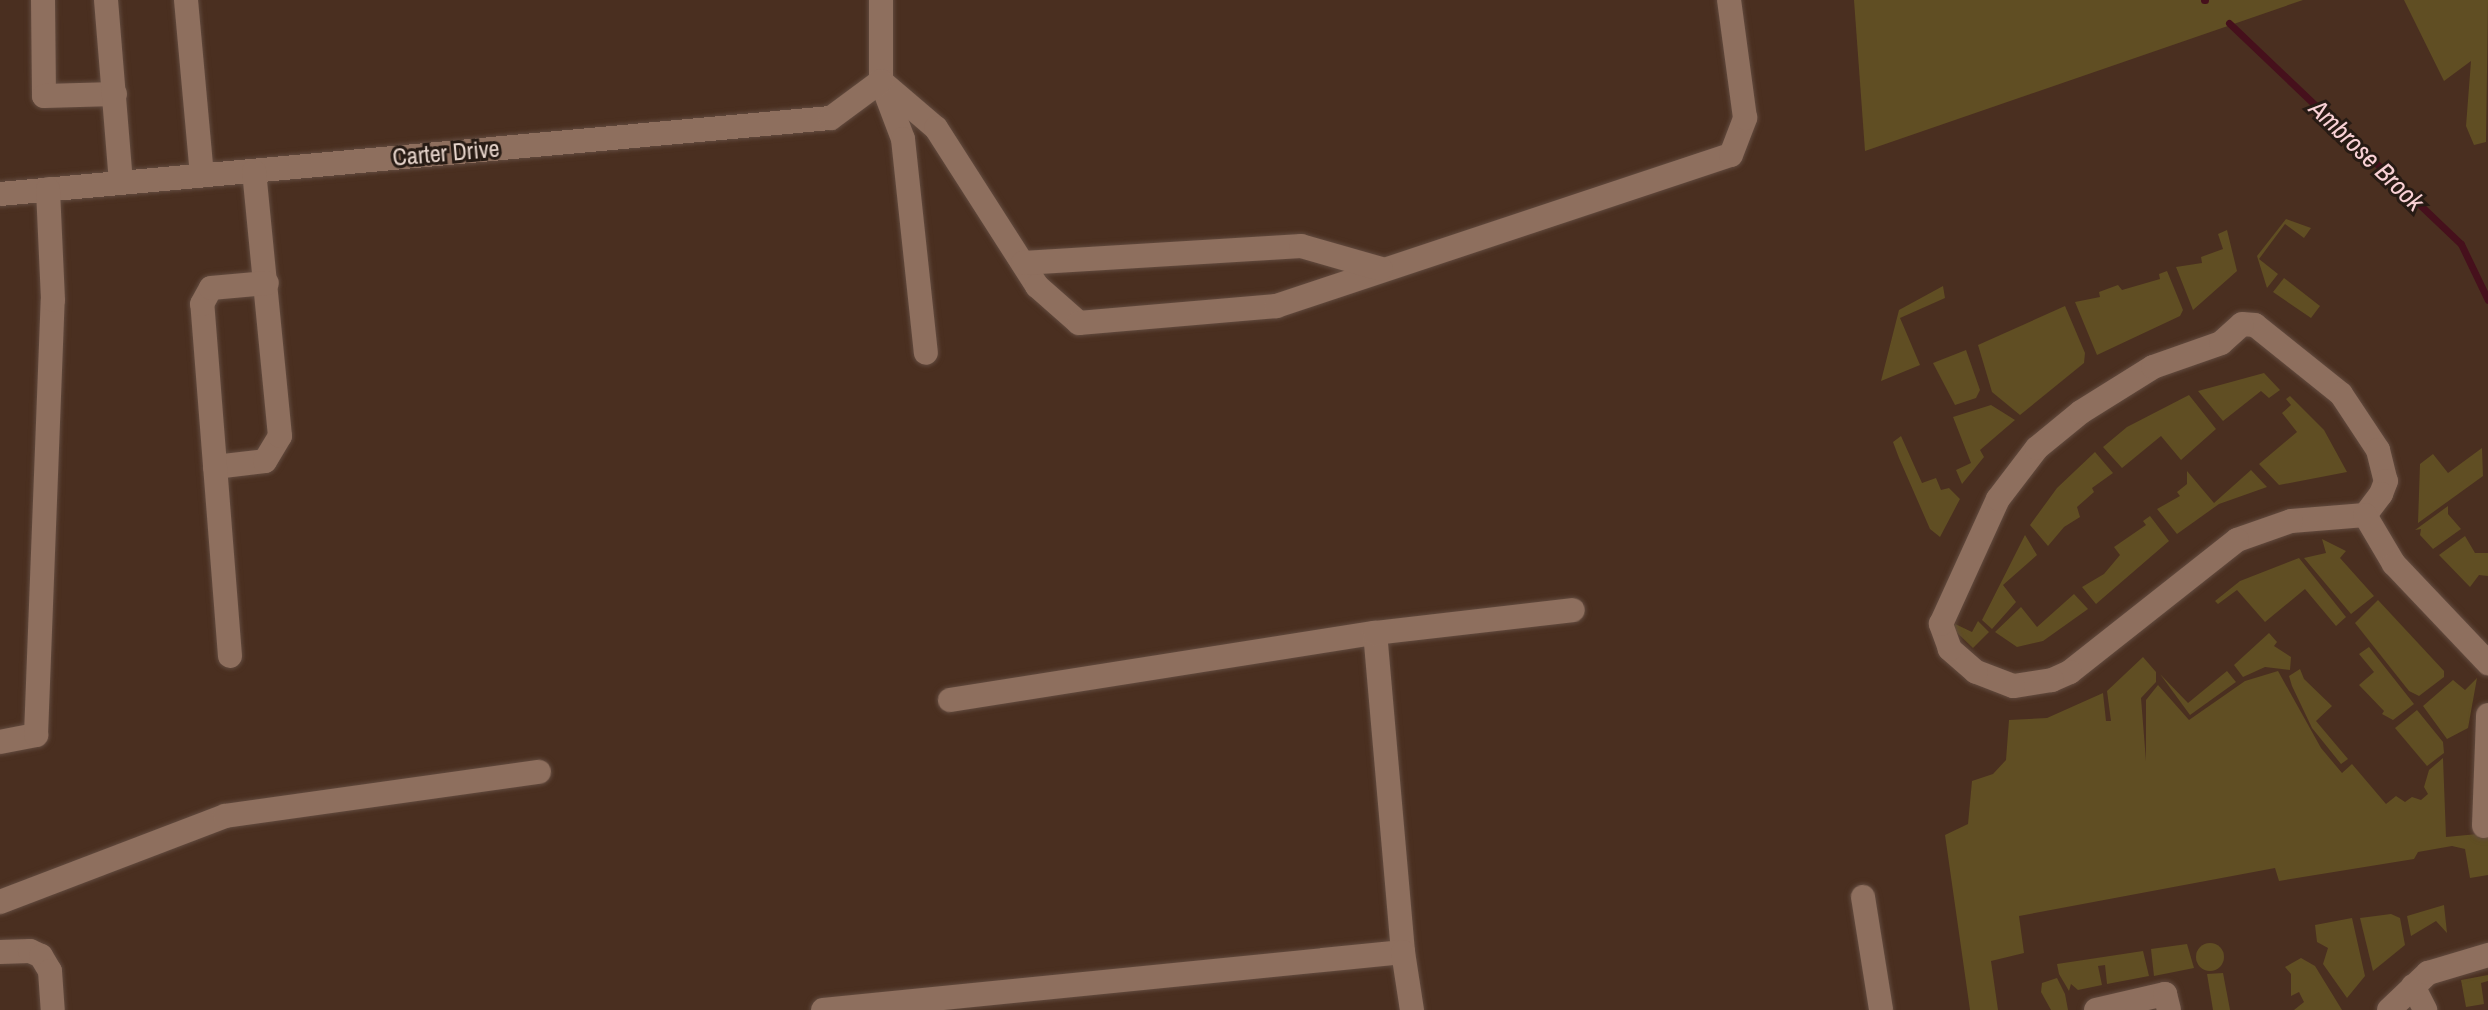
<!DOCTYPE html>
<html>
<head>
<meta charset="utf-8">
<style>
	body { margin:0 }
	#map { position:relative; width:2488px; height:1010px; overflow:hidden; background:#4a2f20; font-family:"Archivo Narrow",sans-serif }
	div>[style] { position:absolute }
	.green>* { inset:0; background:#604e23 }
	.round { border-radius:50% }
	.stream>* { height:7px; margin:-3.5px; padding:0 3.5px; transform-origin:3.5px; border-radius:3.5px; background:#46101c }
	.roads { filter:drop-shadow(0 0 2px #624b3f) drop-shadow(0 0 2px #624b3f) }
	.minor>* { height:24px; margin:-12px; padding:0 12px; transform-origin:12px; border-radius:12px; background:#8e6f5e }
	span { translate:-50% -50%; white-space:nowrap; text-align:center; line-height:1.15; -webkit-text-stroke:6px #271b14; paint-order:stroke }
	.street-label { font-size:24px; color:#e6d4cb }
	.water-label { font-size:26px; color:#f9d1d5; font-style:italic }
</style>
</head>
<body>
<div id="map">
	<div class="green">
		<div style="clip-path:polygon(1854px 0,2303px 0,1865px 151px)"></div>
		<div style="clip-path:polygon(2404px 0,2488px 0,2486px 142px,2474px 145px,2466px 126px,2471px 61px,2444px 81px)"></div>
		<div style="clip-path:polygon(2286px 219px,2311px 228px,2304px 238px,2285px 224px,2259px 259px,2278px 274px,2267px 288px,2257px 256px)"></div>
		<div style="clip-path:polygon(2227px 230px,2237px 271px,2193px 310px,2176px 267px,2202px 263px,2201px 257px,2223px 249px,2218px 234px)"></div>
		<div style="clip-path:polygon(2167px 271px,2183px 310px,2180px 316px,2097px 355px,2075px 302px,2100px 297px,2099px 292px,2118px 285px,2122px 290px,2160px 279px,2159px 274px)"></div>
		<div style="clip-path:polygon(2284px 278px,2320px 306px,2311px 318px,2273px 292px)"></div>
		<div style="clip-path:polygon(1943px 286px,1945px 298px,1900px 318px,1920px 365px,1881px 381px,1899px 310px)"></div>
		<div style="clip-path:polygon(2065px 306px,2085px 353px,2084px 363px,2020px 415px,1992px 392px,1978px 345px)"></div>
		<div style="clip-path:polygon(1966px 350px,1980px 390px,1976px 398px,1955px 405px,1933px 363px)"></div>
		<div style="clip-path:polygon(2264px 373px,2280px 390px,2269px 398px,2261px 391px,2223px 421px,2198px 391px)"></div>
		<div style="clip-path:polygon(2189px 395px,2216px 429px,2181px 460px,2161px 436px,2122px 468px,2103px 447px,2127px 427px)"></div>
		<div style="clip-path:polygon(2290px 396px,2324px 430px,2347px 472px,2279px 485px,2259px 464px,2297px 432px,2282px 413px,2291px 405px,2286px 399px)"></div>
		<div style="clip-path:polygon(1991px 405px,2015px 420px,1980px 450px,1984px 457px,1962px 484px,1956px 470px,1971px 463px,1953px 417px)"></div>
		<div style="clip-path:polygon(1901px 436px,1922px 483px,1936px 478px,1941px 490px,1949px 488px,1960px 499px,1940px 537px,1930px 529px,1899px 458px,1893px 442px)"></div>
		<div style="clip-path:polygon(2482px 448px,2483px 476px,2418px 523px,2420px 464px,2433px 454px,2448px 473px)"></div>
		<div style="clip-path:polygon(2095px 452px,2113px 473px,2092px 488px,2094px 492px,2077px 507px,2080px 517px,2064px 527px,2048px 546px,2030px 525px,2057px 488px)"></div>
		<div style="clip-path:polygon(2251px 470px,2267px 487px,2219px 504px,2177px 534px,2157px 509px,2180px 496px,2177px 492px,2187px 484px,2187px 471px,2214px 503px)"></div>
		<div style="clip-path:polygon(2448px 506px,2448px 514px,2461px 529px,2433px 549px,2420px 535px,2421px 529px,2415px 530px)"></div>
		<div style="clip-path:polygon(2150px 516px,2169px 541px,2096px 604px,2082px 587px,2104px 574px,2120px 555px,2114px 547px,2146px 525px,2143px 521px)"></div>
		<div style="clip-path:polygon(2025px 535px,2037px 555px,2003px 585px,2016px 602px,1992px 629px,1982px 620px)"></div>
		<div style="clip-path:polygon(2465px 536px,2475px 553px,2488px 553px,2488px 576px,2479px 575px,2470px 587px,2439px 555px)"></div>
		<div style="clip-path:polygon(2322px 539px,2346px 551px,2340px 558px,2374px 596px,2351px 614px,2304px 558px,2326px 553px)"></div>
		<div style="clip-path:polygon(2299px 558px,2346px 617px,2336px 626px,2305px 589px,2265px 622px,2237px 590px,2218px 604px,2215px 601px,2240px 581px)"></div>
		<div style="clip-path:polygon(2074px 594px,2088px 609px,2043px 641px,2017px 647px,1995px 632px,2021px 607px,2037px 627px)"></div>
		<div style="clip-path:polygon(2378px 600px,2444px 671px,2444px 677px,2419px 696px,2409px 691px,2355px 623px)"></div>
		<div style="clip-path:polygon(1978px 621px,1989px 632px,1973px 648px,1952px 628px,1953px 623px,1972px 632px)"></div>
		<div style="clip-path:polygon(2269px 633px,2277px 642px,2274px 646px,2291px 657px,2290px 670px,2265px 667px,2243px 677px,2234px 665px)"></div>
		<div style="clip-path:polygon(2369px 647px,2414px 704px,2393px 720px,2382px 714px,2384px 711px,2359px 685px,2374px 672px,2359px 654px)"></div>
		<div style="clip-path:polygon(2143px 657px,2156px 672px,2156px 682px,2141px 698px,2146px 761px,2146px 700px,2158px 685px,2189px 720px,2245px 681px,2278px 671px,2321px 748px,2342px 773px,2352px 764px,2386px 804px,2396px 796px,2405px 802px,2412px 797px,2421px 800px,2428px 794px,2424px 787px,2429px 770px,2443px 758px,2446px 837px,2488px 833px,2488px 875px,2470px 878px,2465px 849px,2452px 846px,2418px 852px,2414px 859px,2279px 881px,2275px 868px,2019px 916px,2024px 953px,1991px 961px,1998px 1010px,1970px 1010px,1945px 835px,1968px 824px,1972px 781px,1993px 774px,2006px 760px,2009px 720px,2047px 718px,2103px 693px,2106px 721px,2111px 721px,2107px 691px)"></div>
		<div style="clip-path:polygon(2300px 669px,2304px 679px,2332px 706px,2316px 721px,2348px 759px,2341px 764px,2312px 728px,2292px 686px,2289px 676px)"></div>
		<div style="clip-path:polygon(2227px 671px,2236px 682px,2190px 715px,2160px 674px,2188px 703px)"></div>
		<div style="clip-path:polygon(2477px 678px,2468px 728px,2447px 739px,2423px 706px,2453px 680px,2465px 690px)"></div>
		<div style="clip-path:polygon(2417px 710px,2443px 742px,2444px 753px,2427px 766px,2395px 728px)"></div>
		<div style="clip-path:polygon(2444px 905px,2447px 933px,2436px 921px,2411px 936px,2407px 916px)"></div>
		<div style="clip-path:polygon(2391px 914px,2400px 918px,2405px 945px,2373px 971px,2360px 918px)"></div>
		<div style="clip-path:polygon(2352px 918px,2365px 976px,2347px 998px,2323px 964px,2328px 948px,2317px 942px,2315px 925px)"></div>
		<div class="round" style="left:2196px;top:943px;width:28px;height:28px"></div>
		<div style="clip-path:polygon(2187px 944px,2194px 968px,2154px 976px,2151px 949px)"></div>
		<div style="clip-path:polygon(2143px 951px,2149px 976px,2107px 984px,2105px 965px,2098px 966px,2102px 985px,2078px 990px,2071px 984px,2069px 991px,2059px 974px,2057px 964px)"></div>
		<div style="clip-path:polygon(2301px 958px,2315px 966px,2342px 1010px,2294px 1010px,2304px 1002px,2299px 992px,2291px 996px,2291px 974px,2285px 967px)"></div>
		<div style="clip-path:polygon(2223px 973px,2230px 1010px,2213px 1010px,2207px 974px)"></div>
		<div style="clip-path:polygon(2488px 975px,2488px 981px,2481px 983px,2484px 1004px,2466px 1007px,2461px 980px)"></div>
		<div style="clip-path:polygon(2057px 978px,2065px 994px,2068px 1010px,2051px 1010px,2041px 992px,2042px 983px)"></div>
	</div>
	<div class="stream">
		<div style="left:2204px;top:0;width:1px"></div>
		<div style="left:2229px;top:23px;width:320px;rotate:43.6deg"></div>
		<div style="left:2461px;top:244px;width:62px;rotate:64.3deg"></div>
	</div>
	<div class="roads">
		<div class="minor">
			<div style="left:43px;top:0;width:96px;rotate:89.4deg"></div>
			<div style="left:44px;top:96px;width:71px;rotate:-1.6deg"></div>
			<div style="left:106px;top:0;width:183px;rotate:85.3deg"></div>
			<div style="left:186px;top:0;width:176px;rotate:84.8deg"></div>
			<div style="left:881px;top:0;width:81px;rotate:90deg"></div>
			<div style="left:881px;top:81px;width:62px;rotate:69.2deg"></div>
			<div style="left:903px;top:139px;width:215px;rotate:83.9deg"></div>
			<div style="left:881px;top:81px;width:72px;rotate:40.5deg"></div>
			<div style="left:936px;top:128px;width:188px;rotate:57.4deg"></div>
			<div style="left:1037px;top:286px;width:56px;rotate:41.4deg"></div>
			<div style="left:1079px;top:323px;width:198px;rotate:-4.9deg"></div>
			<div style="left:1276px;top:306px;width:479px;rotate:-18.4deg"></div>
			<div style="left:1731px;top:155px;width:40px;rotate:-69deg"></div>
			<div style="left:1745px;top:118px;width:119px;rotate:-97.7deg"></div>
			<div style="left:0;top:194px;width:834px;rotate:-5.23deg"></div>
			<div style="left:831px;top:118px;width:62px;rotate:-36.5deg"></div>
			<div style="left:1023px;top:263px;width:279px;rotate:-3.5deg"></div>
			<div style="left:1301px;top:246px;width:83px;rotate:16deg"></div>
			<div style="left:2242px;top:324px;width:13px;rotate:4deg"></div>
			<div style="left:2255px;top:325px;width:110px;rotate:38.7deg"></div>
			<div style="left:2341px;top:394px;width:67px;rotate:56.5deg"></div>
			<div style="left:2378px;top:450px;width:32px;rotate:76deg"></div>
			<div style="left:2386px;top:481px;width:14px;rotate:111deg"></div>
			<div style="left:2381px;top:494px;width:26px;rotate:127deg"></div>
			<div style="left:2365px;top:515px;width:74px;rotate:175.4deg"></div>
			<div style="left:2291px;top:521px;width:57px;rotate:160.6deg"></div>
			<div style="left:2237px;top:540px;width:213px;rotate:141.7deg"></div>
			<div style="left:2070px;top:672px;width:20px;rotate:156deg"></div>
			<div style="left:2052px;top:680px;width:39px;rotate:171deg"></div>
			<div style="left:2013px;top:686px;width:40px;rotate:-159deg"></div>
			<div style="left:1976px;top:672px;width:35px;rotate:-139deg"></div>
			<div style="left:1950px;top:649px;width:27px;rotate:-110deg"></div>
			<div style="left:1941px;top:624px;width:137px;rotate:-65.5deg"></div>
			<div style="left:1998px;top:499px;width:64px;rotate:-52.6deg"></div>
			<div style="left:2037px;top:448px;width:57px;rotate:-39.3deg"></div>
			<div style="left:2081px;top:412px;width:85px;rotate:-32deg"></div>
			<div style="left:2153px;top:367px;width:72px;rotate:-19.4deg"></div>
			<div style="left:2221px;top:343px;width:28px;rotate:-42deg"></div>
			<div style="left:215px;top:467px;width:50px;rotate:-6.8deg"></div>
			<div style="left:265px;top:461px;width:29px;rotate:-59deg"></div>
			<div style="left:280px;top:436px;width:266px;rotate:-95.6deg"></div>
			<div style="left:2365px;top:515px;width:57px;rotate:59.4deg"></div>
			<div style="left:2394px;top:564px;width:137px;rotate:46.5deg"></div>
			<div style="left:230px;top:656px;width:353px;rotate:-94.5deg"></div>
			<div style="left:202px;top:304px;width:18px;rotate:-61deg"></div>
			<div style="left:211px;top:288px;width:56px;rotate:-5.1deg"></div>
			<div style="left:950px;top:700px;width:430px;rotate:-9deg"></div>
			<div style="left:0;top:742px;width:37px;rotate:-11deg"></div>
			<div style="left:36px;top:735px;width:435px;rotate:-87.8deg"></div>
			<div style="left:53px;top:300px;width:111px;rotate:-92.6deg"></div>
			<div style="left:2484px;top:826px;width:111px;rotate:-87.9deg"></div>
			<div style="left:1863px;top:897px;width:114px;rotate:80.9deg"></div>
			<div style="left:0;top:902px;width:241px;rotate:-20.9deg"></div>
			<div style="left:225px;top:816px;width:317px;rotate:-8deg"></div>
			<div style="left:0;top:952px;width:30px;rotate:-2deg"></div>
			<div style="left:30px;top:951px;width:12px;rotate:24deg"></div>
			<div style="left:41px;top:956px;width:17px;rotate:59deg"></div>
			<div style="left:50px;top:971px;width:39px;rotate:86deg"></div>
			<div style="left:1403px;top:952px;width:320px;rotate:-95deg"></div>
			<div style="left:1375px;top:633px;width:199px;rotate:-6.6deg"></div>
			<div style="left:2413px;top:986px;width:27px;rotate:63deg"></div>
			<div style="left:823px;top:1010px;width:583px;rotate:-5.71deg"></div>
			<div style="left:1403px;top:952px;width:59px;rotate:81.2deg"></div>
			<div style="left:2096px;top:1010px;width:71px;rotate:-13.1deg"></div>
			<div style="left:2165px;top:994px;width:16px;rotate:76deg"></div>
			<div style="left:2389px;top:1010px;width:54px;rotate:-43.5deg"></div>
			<div style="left:2428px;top:973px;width:63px;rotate:-16.7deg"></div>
		</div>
	</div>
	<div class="street-label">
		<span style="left:446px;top:153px;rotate:-5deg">Carter Drive</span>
	</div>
	<div class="water-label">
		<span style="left:2367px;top:155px;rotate:44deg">Ambrose Brook</span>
	</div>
</div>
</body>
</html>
